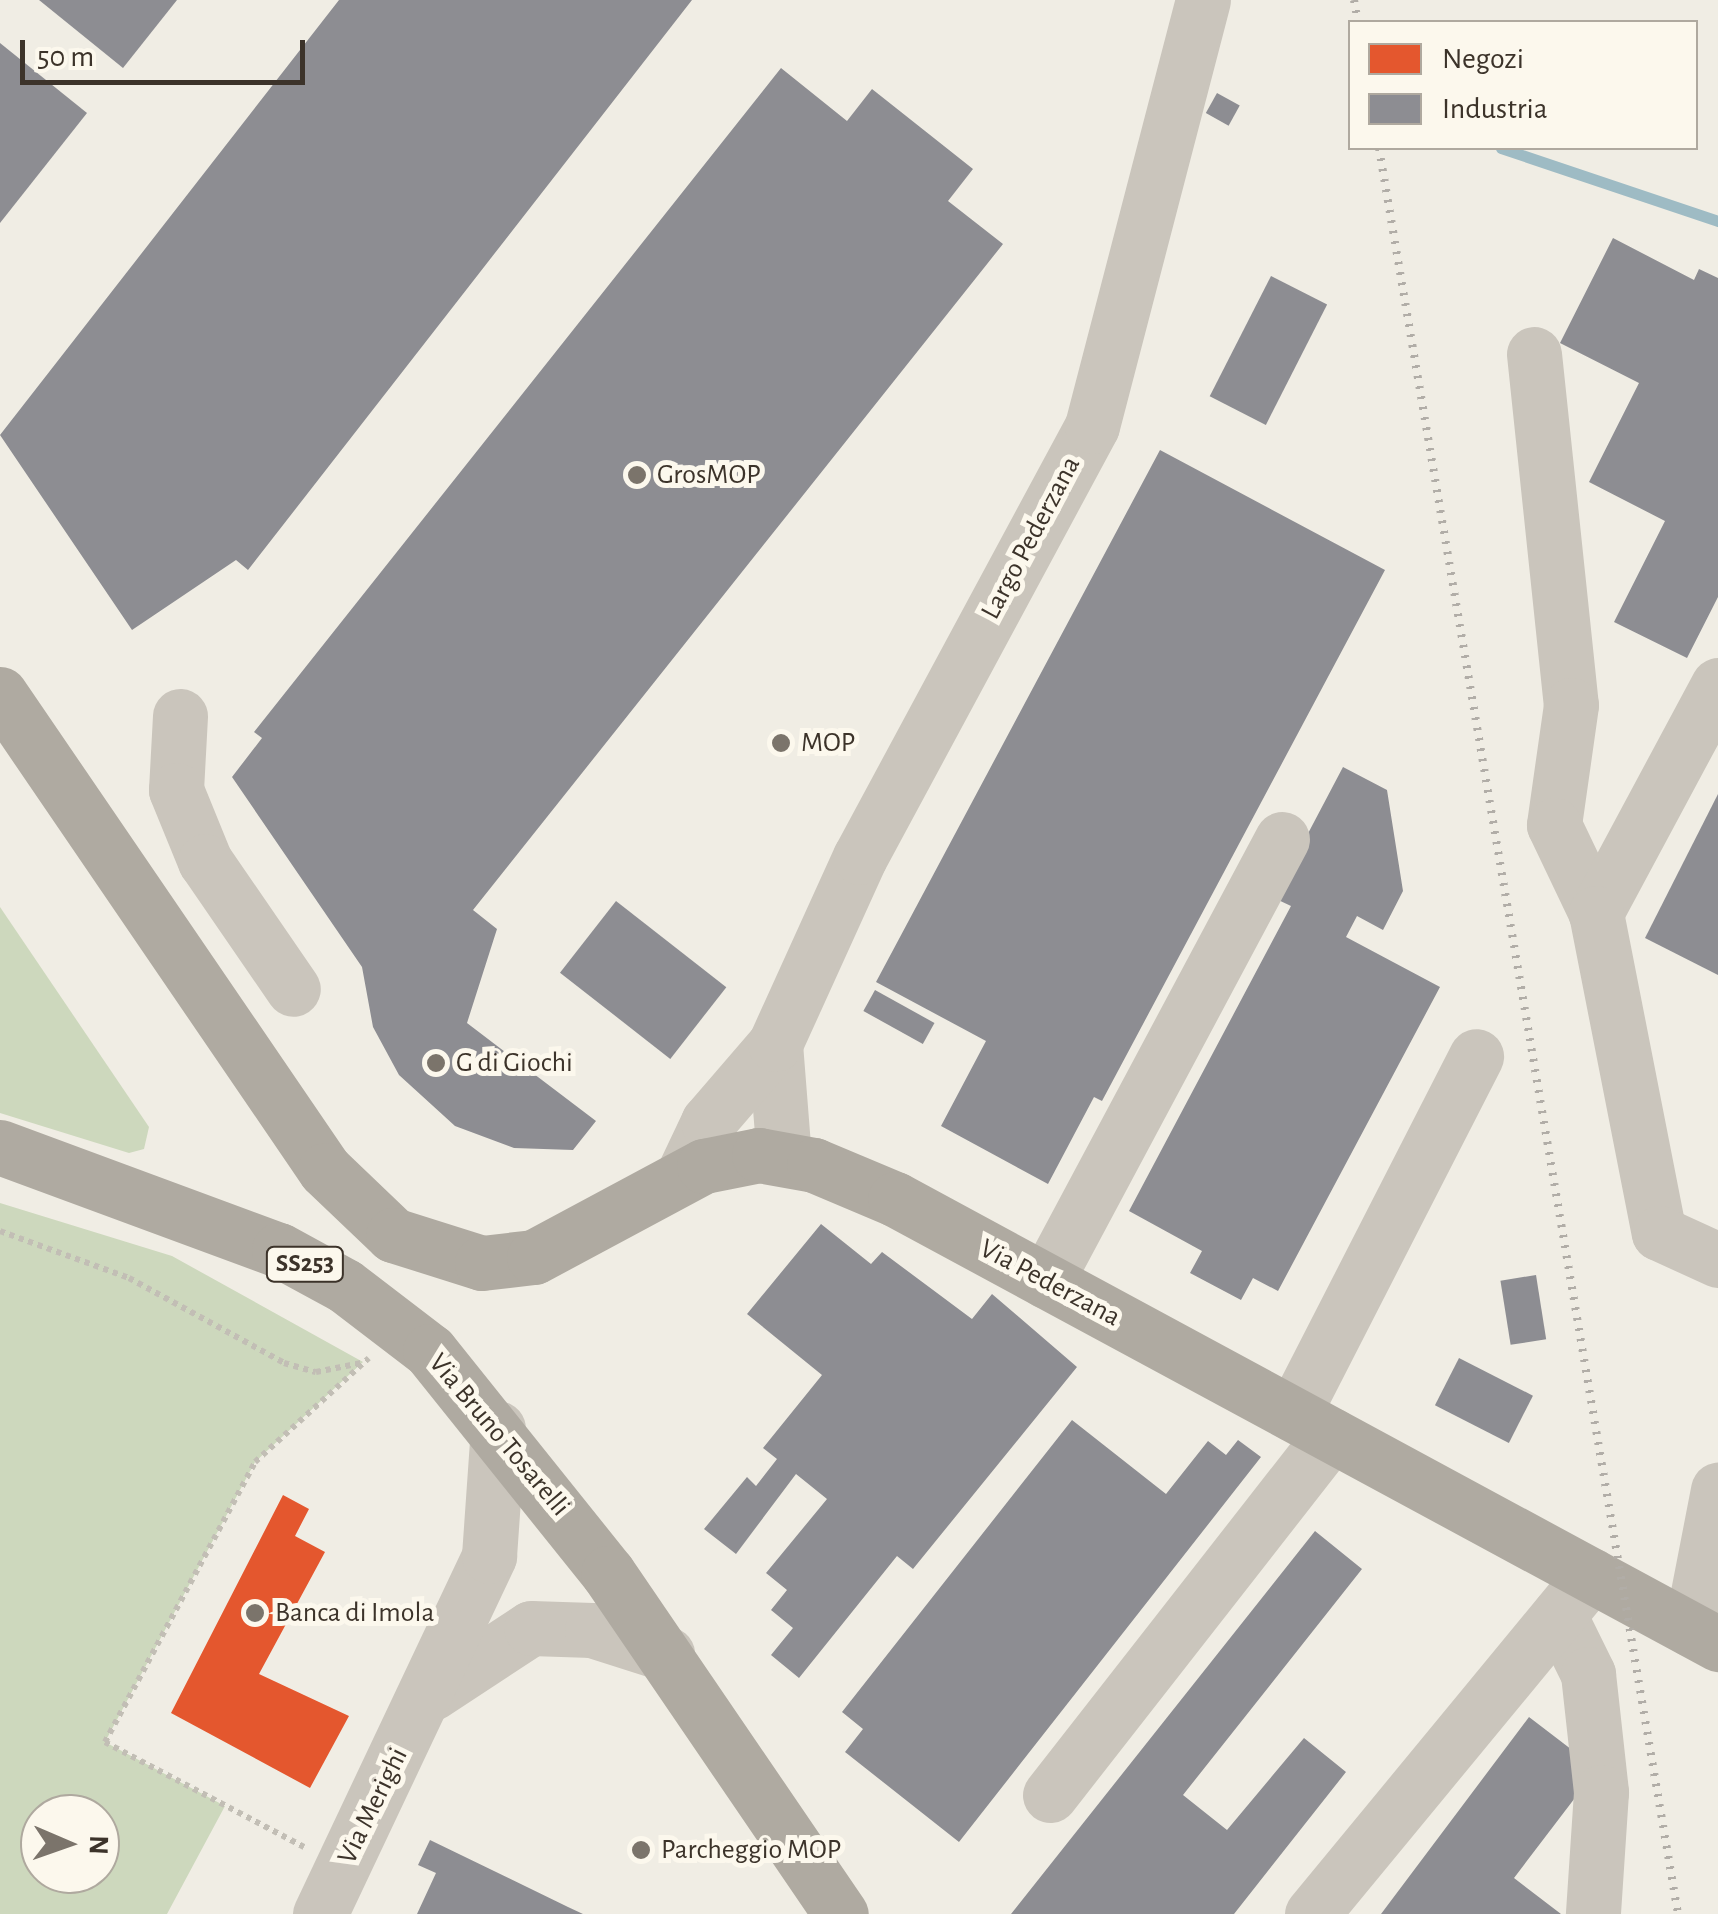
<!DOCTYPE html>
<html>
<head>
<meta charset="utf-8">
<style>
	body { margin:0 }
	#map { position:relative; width:1718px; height:1914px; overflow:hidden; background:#f0ede4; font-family:"Alegreya Sans",sans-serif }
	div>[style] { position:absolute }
	.green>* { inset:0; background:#cdd8bd }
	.shops>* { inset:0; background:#e4572e }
	.industry>* { inset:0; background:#8d8d92; transform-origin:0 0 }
	.stream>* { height:11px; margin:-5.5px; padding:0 5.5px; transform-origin:5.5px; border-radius:5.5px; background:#9ebbc4 }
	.path>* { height:6px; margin-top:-3px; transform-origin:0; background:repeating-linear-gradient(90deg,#c2beb5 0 5px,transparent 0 10px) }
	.minor>* { height:55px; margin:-27.5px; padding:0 27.5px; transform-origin:27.5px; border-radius:27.5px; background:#cac5bc }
	.major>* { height:55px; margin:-27.5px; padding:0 27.5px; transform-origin:27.5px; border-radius:27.5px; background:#afaaa1 }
	.rail>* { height:8px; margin-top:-4px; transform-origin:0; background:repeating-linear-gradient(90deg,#b1ada7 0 2.5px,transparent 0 10.5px) }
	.dots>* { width:28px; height:28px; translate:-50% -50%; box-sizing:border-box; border:5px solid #fcf8ed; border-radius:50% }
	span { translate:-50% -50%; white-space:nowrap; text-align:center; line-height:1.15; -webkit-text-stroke:10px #fcf8ed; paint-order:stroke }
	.shield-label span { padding:2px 8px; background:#fcf8ed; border:2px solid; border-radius:8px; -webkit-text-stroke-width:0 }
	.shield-label { font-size:25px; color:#3c332a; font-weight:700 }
	.poi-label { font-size:28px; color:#3c332a }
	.left { translate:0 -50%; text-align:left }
	.street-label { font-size:28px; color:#3c332a }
	.legend { position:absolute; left:1348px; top:20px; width:350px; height:130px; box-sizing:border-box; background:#fcf8ed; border:2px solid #afa99f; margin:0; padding:12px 18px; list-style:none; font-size:30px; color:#3c332a }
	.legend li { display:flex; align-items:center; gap:20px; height:50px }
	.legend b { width:50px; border:2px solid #afa99f }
	.north { position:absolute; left:20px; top:1794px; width:100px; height:100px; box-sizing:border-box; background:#fcf8ed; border:2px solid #afa99f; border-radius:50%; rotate:92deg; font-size:28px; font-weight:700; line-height:40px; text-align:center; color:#3c332a }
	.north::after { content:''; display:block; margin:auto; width:35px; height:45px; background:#7b746b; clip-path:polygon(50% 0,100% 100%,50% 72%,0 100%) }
	.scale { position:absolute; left:20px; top:40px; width:285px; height:45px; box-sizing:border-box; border:5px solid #3c332a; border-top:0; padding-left:12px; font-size:30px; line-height:35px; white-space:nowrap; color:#3c332a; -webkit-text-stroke:8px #fcf8ed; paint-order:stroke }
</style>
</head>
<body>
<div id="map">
	<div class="green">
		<div style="clip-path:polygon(0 907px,149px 1127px,144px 1149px,129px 1153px,0 1113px)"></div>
		<div style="clip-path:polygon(evenodd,0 1203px,172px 1256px,363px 1362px,255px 1462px,105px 1742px,225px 1806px,167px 1914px,0 1914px,0 1203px,100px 1814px,100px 1874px,40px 1874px,40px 1814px,100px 1814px)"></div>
	</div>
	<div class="shops">
		<div style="clip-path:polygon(283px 1495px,309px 1509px,295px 1536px,325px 1552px,259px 1674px,349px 1716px,310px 1788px,171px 1713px)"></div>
	</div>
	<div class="industry">
		<div style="clip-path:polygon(39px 0,177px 0,123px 68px)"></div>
		<div style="clip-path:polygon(339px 0,692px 0,248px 570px,236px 560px,132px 630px,0 435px)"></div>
		<div style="clip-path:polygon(0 43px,87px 113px,0 223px)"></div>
		<div style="clip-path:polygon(781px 68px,847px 121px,872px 89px,973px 169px,948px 201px,1003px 244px,473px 910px,497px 929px,467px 1023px,596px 1121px,573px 1150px,514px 1148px,455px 1126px,399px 1075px,373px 1027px,362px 967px,232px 777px,262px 738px,254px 732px)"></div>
		<div style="left:1217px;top:93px;width:26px;height:23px;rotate:29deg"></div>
		<div style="clip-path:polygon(1613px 238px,1694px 280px,1699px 269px,1718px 278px,1718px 597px,1687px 658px,1614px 622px,1665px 521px,1589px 482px,1639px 383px,1560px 343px)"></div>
		<div style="left:1271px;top:276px;width:63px;height:135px;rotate:27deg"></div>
		<div style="clip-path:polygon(1160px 450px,1385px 570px,1102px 1101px,1094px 1097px,1048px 1184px,941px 1126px,986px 1041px,876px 982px)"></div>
		<div style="clip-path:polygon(1343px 767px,1387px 790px,1403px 891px,1383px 930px,1357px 916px,1346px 937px,1440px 987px,1278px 1291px,1253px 1278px,1241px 1300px,1190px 1273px,1202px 1251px,1129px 1211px,1291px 906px,1274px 898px)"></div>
		<div style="clip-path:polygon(1718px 794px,1718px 975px,1645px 938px)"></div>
		<div style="left:616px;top:901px;width:140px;height:91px;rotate:38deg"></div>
		<div style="left:875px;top:990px;width:68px;height:24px;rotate:29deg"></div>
		<div style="clip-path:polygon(821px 1224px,871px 1264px,882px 1252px,972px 1319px,992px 1294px,1077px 1367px,913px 1569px,897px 1556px,799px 1678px,771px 1655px,793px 1628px,771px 1610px,787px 1590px,766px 1573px,827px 1499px,796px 1474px,736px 1554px,704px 1529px,747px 1477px,756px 1486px,777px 1459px,763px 1448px,822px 1375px,747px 1314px)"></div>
		<div style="left:1536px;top:1275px;width:65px;height:36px;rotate:81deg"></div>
		<div style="left:1459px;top:1358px;width:83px;height:53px;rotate:27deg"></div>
		<div style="clip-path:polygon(1072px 1420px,1166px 1494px,1208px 1441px,1226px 1455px,1238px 1440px,1261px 1457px,959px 1842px,845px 1752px,863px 1729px,842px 1712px)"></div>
		<div style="clip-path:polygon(1315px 1531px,1362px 1569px,1183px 1795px,1227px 1830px,1304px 1738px,1346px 1772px,1234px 1914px,1011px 1914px)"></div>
		<div style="clip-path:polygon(1529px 1717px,1597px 1769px,1514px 1878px,1561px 1914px,1381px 1914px)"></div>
		<div style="clip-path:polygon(430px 1840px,568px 1907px,583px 1914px,417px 1914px,436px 1873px,418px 1865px)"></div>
	</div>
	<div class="stream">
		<div style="left:1501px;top:148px;width:229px;rotate:18.6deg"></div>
	</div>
	<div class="path">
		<div style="left:0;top:1231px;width:137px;rotate:20deg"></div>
		<div style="left:129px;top:1278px;width:177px;rotate:28.7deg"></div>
		<div style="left:284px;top:1363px;width:33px;rotate:16deg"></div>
		<div style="left:316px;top:1372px;width:46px;rotate:-11.3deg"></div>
		<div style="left:304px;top:1847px;width:225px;rotate:-152.2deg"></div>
		<div style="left:105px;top:1742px;width:318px;rotate:-61.8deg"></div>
		<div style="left:255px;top:1462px;width:154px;rotate:-42.4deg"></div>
	</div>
	<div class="minor">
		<div style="left:1534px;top:354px;width:353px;rotate:84deg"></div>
		<div style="left:1571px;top:705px;width:121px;rotate:98.1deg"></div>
		<div style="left:1554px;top:825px;width:98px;rotate:64.5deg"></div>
		<div style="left:1718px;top:685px;width:259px;rotate:118.2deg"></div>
		<div style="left:1596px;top:913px;width:326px;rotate:78.9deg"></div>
		<div style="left:1659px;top:1233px;width:65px;rotate:24.6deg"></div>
		<div style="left:180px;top:716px;width:74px;rotate:93.1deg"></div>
		<div style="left:176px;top:790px;width:77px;rotate:67.8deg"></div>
		<div style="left:205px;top:861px;width:155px;rotate:55.5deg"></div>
		<div style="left:775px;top:1044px;width:114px;rotate:85.5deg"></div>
		<div style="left:683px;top:1175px;width:59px;rotate:-64.7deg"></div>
		<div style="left:708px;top:1122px;width:103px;rotate:-49.3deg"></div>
		<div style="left:775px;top:1044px;width:205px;rotate:-65.6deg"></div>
		<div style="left:860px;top:857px;width:489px;rotate:-61.7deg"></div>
		<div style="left:1092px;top:426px;width:440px;rotate:-75.4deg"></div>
		<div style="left:1046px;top:1281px;width:501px;rotate:-61.9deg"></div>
		<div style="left:1293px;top:1414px;width:402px;rotate:-62.9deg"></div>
		<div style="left:1559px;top:1615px;width:66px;rotate:63.8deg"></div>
		<div style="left:1588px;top:1674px;width:119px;rotate:83.7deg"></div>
		<div style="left:1601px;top:1792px;width:122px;rotate:93.8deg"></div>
		<div style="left:1691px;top:1629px;width:142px;rotate:-79deg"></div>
		<div style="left:432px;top:1693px;width:118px;rotate:-33.3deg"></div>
		<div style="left:531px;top:1628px;width:61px;rotate:1.9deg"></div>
		<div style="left:592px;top:1630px;width:79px;rotate:17.7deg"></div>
		<div style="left:1050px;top:1795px;width:457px;rotate:-52deg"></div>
		<div style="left:320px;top:1914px;width:396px;rotate:-64.7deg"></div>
		<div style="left:489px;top:1556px;width:128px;rotate:-86deg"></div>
		<div style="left:1312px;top:1914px;width:439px;rotate:-50.5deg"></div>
	</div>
	<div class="major">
		<div style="left:0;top:694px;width:576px;rotate:55.68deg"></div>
		<div style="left:325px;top:1170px;width:94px;rotate:43.7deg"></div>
		<div style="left:393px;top:1235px;width:93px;rotate:17.5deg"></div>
		<div style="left:482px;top:1263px;width:52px;rotate:-6.6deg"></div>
		<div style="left:534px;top:1257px;width:193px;rotate:-28.2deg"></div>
		<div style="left:704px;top:1166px;width:56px;rotate:-11.3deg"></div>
		<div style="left:759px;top:1155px;width:56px;rotate:10.3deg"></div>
		<div style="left:814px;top:1165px;width:88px;rotate:22.8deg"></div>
		<div style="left:895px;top:1199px;width:936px;rotate:28.4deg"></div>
		<div style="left:0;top:1147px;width:297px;rotate:20.3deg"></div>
		<div style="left:279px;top:1250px;width:75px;rotate:28.6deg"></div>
		<div style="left:345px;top:1286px;width:107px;rotate:37.4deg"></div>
		<div style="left:430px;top:1351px;width:285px;rotate:51.3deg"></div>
		<div style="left:608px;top:1573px;width:413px;rotate:55.7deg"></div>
	</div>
	<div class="rail">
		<div style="left:1354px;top:0;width:22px;rotate:80deg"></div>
		<div style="left:1379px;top:148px;width:1791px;rotate:80.39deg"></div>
	</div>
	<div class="dots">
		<div style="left:637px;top:475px;background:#7b746b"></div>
		<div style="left:781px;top:743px;background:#7b746b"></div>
		<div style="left:436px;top:1063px;background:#7b746b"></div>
		<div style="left:255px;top:1613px;background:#7b746b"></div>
		<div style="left:641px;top:1850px;background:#7b746b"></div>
	</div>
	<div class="shield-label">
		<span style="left:305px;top:1264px">SS253</span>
	</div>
	<div class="poi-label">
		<span class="left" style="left:657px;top:475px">GrosMOP</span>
		<span class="left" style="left:801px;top:743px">MOP</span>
		<span class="left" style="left:456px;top:1063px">G di Giochi</span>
		<span class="left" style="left:275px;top:1613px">Banca di Imola</span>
		<span class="left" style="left:661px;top:1850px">Parcheggio MOP</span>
	</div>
	<div class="street-label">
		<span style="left:1031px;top:538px;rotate:-62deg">Largo Pederzana</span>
		<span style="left:1050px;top:1283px;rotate:28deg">Via Pederzana</span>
		<span style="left:499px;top:1435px;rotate:50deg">Via Bruno Tosarelli</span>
		<span style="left:373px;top:1806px;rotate:-64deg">Via Merighi</span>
	</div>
	<ul class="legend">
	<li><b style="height:28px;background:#e4572e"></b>Negozi</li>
	<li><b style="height:28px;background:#8d8d92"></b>Industria</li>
	</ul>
	<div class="north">N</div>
	<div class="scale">50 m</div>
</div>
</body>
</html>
